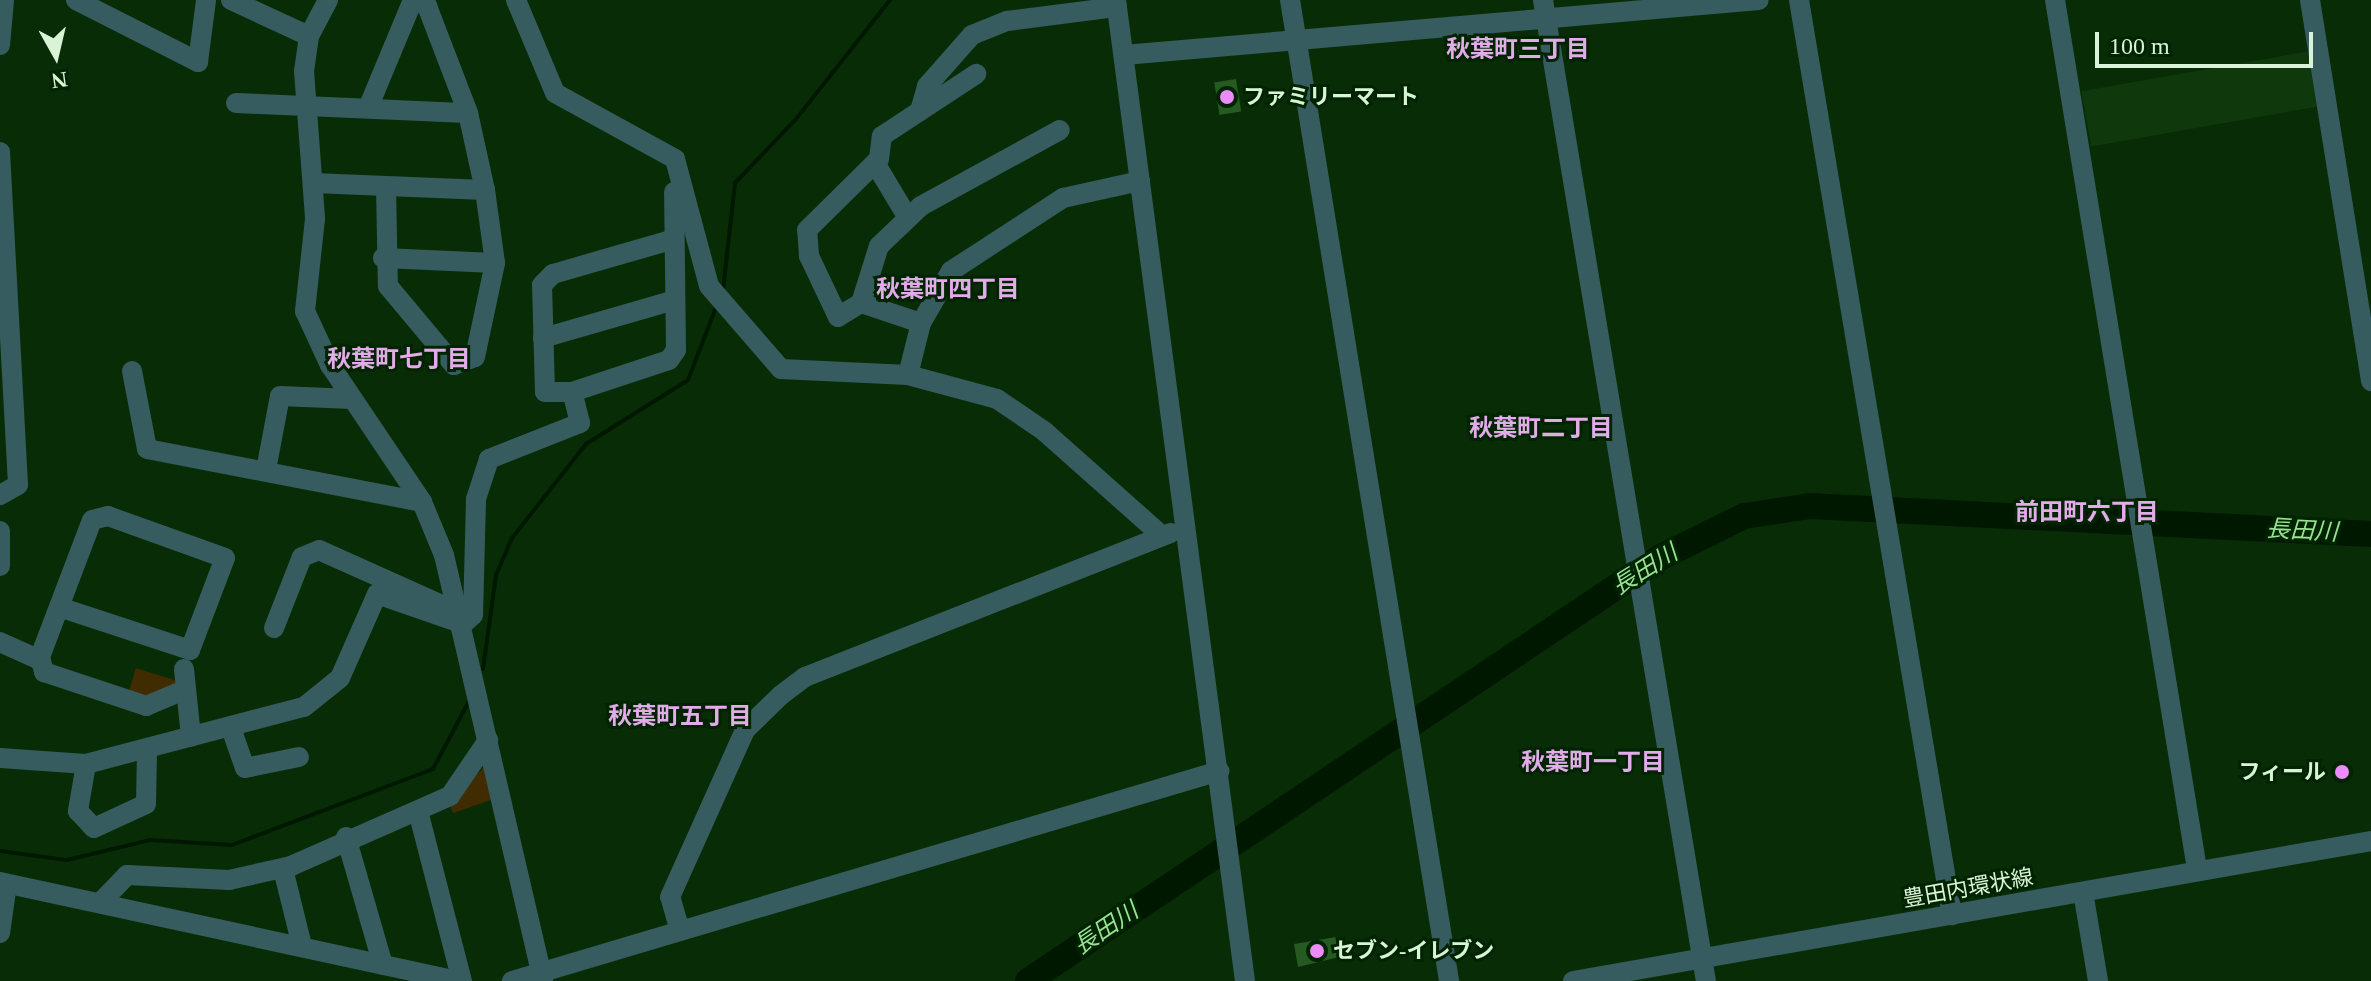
<!DOCTYPE html>
<html>
<head>
<meta charset="utf-8">
<style>
	body { margin:0 }
	#map { position:relative; width:2371px; height:981px; overflow:hidden; background:#082d06; font-family:"Times New Roman","Noto Sans JP",serif }
	div>[style] { position:absolute }
	.built>* { inset:0; background:#0f390d; transform-origin:0 0 }
	.green>* { inset:0; background:#402c00 }
	.stream>* { height:4px; margin:-2px; padding:0 2px; transform-origin:2px; border-radius:2px; background:#001800 }
	.river>* { height:26px; margin:-13px; padding:0 13px; transform-origin:13px; border-radius:13px; background:#001800 }
	.building>* { inset:0; background:#255a21; transform-origin:0 0 }
	.minor>* { height:20px; margin:-10px; padding:0 10px; transform-origin:10px; border-radius:10px; background:#375c5f }
	.dots>* { width:22px; height:22px; translate:-50% -50%; box-sizing:border-box; border:4px solid #002300; border-radius:50% }
	span { translate:-50% -50%; white-space:nowrap; text-align:center; line-height:1.15; -webkit-text-stroke:6px #002300; paint-order:stroke }
	.poi-label { font-size:22px; color:#d8f3d5; font-weight:700 }
	.left { translate:0 -50%; text-align:left }
	.right { translate:-100% -50%; text-align:right }
	.street-label { font-size:22px; color:#d8f3d5 }
	.neighbourhood-label { font-size:24px; color:#e1ace8; font-weight:700 }
	.water-label { font-size:24px; color:#98e391; font-style:italic }
	.north { position:absolute; left:16px; top:16px; width:80px; height:80px; -webkit-text-stroke:6px #002300; paint-order:stroke; rotate:172deg; font-size:22px; font-weight:700; line-height:32px; text-align:center; color:#d8f3d5 }
	.north::after { content:''; display:block; margin:auto; width:28px; height:36px; background:#d8f3d5; clip-path:polygon(50% 0,100% 100%,50% 72%,0 100%) }
	.scale { position:absolute; left:2095px; top:32px; width:218px; height:36px; box-sizing:border-box; border:4px solid #d8f3d5; border-top:0; padding-left:10px; font-size:24px; line-height:28px; white-space:nowrap; color:#d8f3d5; -webkit-text-stroke:6px #002300; paint-order:stroke }
</style>
</head>
<body>
<div id="map">
	<div class="built">
		<div style="left:2310px;top:51px;width:56px;height:232px;rotate:80deg"></div>
	</div>
	<div class="green">
		<div style="clip-path:polygon(136px 668px,177px 681px,174px 688px,142px 700px,128px 694px)"></div>
		<div style="clip-path:polygon(484px 767px,491px 800px,453px 813px,449px 803px)"></div>
	</div>
	<div class="stream">
		<div style="left:723px;top:290px;width:108px;rotate:-83.6deg"></div>
		<div style="left:735px;top:183px;width:88px;rotate:-46.4deg"></div>
		<div style="left:796px;top:119px;width:152px;rotate:-51.7deg"></div>
		<div style="left:483px;top:669px;width:95px;rotate:-82.1deg"></div>
		<div style="left:496px;top:575px;width:40px;rotate:-66.6deg"></div>
		<div style="left:512px;top:538px;width:120px;rotate:-51.8deg"></div>
		<div style="left:586px;top:444px;width:120px;rotate:-32.1deg"></div>
		<div style="left:688px;top:380px;width:80px;rotate:-68.9deg"></div>
		<div style="left:0;top:851px;width:68px;rotate:7.7deg"></div>
		<div style="left:67px;top:860px;width:85px;rotate:-13.5deg"></div>
		<div style="left:150px;top:840px;width:82px;rotate:3.5deg"></div>
		<div style="left:232px;top:845px;width:215px;rotate:-20.7deg"></div>
		<div style="left:433px;top:769px;width:77px;rotate:-62.1deg"></div>
	</div>
	<div class="river">
		<div style="left:1028px;top:981px;width:762px;rotate:-33.82deg"></div>
		<div style="left:1661px;top:557px;width:93px;rotate:-26.3deg"></div>
		<div style="left:1744px;top:516px;width:67px;rotate:-8.6deg"></div>
		<div style="left:1810px;top:506px;width:562px;rotate:2.86deg"></div>
	</div>
	<div class="building">
		<div style="left:1236px;top:79px;width:33px;height:22px;rotate:81deg"></div>
		<div style="clip-path:polygon(1336px 937px,1339px 957px,1298px 967px,1294px 944px)"></div>
	</div>
	<div class="minor">
		<div style="left:76px;top:0;width:137px;rotate:26.9deg"></div>
		<div style="left:198px;top:62px;width:63px;rotate:-82.6deg"></div>
		<div style="left:231px;top:0;width:86px;rotate:24.8deg"></div>
		<div style="left:328px;top:0;width:41px;rotate:117.8deg"></div>
		<div style="left:309px;top:36px;width:35px;rotate:98deg"></div>
		<div style="left:304px;top:71px;width:148px;rotate:85.7deg"></div>
		<div style="left:315px;top:219px;width:93px;rotate:96.2deg"></div>
		<div style="left:305px;top:311px;width:60px;rotate:65.2deg"></div>
		<div style="left:330px;top:365px;width:165px;rotate:56.1deg"></div>
		<div style="left:422px;top:502px;width:57px;rotate:67.5deg"></div>
		<div style="left:444px;top:555px;width:437px;rotate:76.9deg"></div>
		<div style="left:416px;top:0;width:13px;rotate:29deg"></div>
		<div style="left:427px;top:6px;width:115px;rotate:69deg"></div>
		<div style="left:516px;top:0;width:101px;rotate:67.2deg"></div>
		<div style="left:555px;top:93px;width:137px;rotate:28.8deg"></div>
		<div style="left:675px;top:159px;width:131px;rotate:75deg"></div>
		<div style="left:709px;top:286px;width:110px;rotate:49.1deg"></div>
		<div style="left:781px;top:369px;width:127px;rotate:2.7deg"></div>
		<div style="left:908px;top:375px;width:92px;rotate:15.1deg"></div>
		<div style="left:997px;top:399px;width:57px;rotate:34.2deg"></div>
		<div style="left:1044px;top:431px;width:157px;rotate:41.6deg"></div>
		<div style="left:1116px;top:0;width:989px;rotate:82.51deg"></div>
		<div style="left:1290px;top:0;width:994px;rotate:80.79deg"></div>
		<div style="left:1543px;top:0;width:994px;rotate:80.57deg"></div>
		<div style="left:1799px;top:0;width:928px;rotate:80.51deg"></div>
		<div style="left:2055px;top:0;width:881px;rotate:80.72deg"></div>
		<div style="left:2310px;top:0;width:386px;rotate:80.9deg"></div>
		<div style="left:0;top:45px;width:45px;rotate:-84.9deg"></div>
		<div style="left:1124px;top:55px;width:637px;rotate:-4.95deg"></div>
		<div style="left:236px;top:103px;width:232px;rotate:2.5deg"></div>
		<div style="left:468px;top:113px;width:79px;rotate:77.6deg"></div>
		<div style="left:485px;top:190px;width:172px;rotate:-177.7deg"></div>
		<div style="left:368px;top:108px;width:117px;rotate:-67.4deg"></div>
		<div style="left:920px;top:111px;width:26px;rotate:-74deg"></div>
		<div style="left:927px;top:86px;width:68px;rotate:-48.6deg"></div>
		<div style="left:972px;top:35px;width:38px;rotate:-22deg"></div>
		<div style="left:1007px;top:21px;width:111px;rotate:-7.3deg"></div>
		<div style="left:0;top:152px;width:333px;rotate:86.9deg"></div>
		<div style="left:18px;top:485px;width:21px;rotate:151deg"></div>
		<div style="left:875px;top:163px;width:64px;rotate:59deg"></div>
		<div style="left:386px;top:186px;width:100px;rotate:88.9deg"></div>
		<div style="left:388px;top:286px;width:103px;rotate:50.1deg"></div>
		<div style="left:454px;top:365px;width:22px;rotate:-21deg"></div>
		<div style="left:475px;top:357px;width:96px;rotate:-78deg"></div>
		<div style="left:495px;top:263px;width:74px;rotate:-97.8deg"></div>
		<div style="left:383px;top:258px;width:112px;rotate:2.6deg"></div>
		<div style="left:861px;top:303px;width:60px;rotate:-72.5deg"></div>
		<div style="left:879px;top:246px;width:58px;rotate:-43.6deg"></div>
		<div style="left:921px;top:206px;width:158px;rotate:-28.7deg"></div>
		<div style="left:921px;top:323px;width:63px;rotate:-161.6deg"></div>
		<div style="left:861px;top:303px;width:27px;rotate:149deg"></div>
		<div style="left:838px;top:317px;width:68px;rotate:-115.4deg"></div>
		<div style="left:809px;top:256px;width:26px;rotate:-94deg"></div>
		<div style="left:807px;top:230px;width:101px;rotate:-44.6deg"></div>
		<div style="left:879px;top:159px;width:23px;rotate:-83deg"></div>
		<div style="left:882px;top:136px;width:113px;rotate:-33.4deg"></div>
		<div style="left:543px;top:338px;width:137px;rotate:-16.1deg"></div>
		<div style="left:132px;top:371px;width:79px;rotate:79.1deg"></div>
		<div style="left:147px;top:449px;width:280px;rotate:10.9deg"></div>
		<div style="left:908px;top:375px;width:54px;rotate:-76deg"></div>
		<div style="left:921px;top:323px;width:60px;rotate:-60deg"></div>
		<div style="left:951px;top:271px;width:134px;rotate:-33.1deg"></div>
		<div style="left:1063px;top:198px;width:79px;rotate:-12.4deg"></div>
		<div style="left:572px;top:392px;width:102px;rotate:-18.3deg"></div>
		<div style="left:669px;top:360px;width:12px;rotate:-55deg"></div>
		<div style="left:676px;top:350px;width:158px;rotate:-90.7deg"></div>
		<div style="left:266px;top:470px;width:75px;rotate:-79.3deg"></div>
		<div style="left:280px;top:396px;width:72px;rotate:2.4deg"></div>
		<div style="left:0;top:531px;width:35px;rotate:90deg"></div>
		<div style="left:59px;top:607px;width:138px;rotate:18.2deg"></div>
		<div style="left:190px;top:650px;width:98px;rotate:-69.2deg"></div>
		<div style="left:225px;top:558px;width:124px;rotate:-160.3deg"></div>
		<div style="left:108px;top:516px;width:16px;rotate:166deg"></div>
		<div style="left:92px;top:520px;width:147px;rotate:110.8deg"></div>
		<div style="left:40px;top:657px;width:16px;rotate:75deg"></div>
		<div style="left:44px;top:672px;width:108px;rotate:18.4deg"></div>
		<div style="left:146px;top:706px;width:41px;rotate:-22.8deg"></div>
		<div style="left:463px;top:624px;width:13px;rotate:-42deg"></div>
		<div style="left:473px;top:615px;width:116px;rotate:-88.5deg"></div>
		<div style="left:476px;top:499px;width:42px;rotate:-72deg"></div>
		<div style="left:489px;top:459px;width:98px;rotate:-21.6deg"></div>
		<div style="left:580px;top:423px;width:32px;rotate:-104deg"></div>
		<div style="left:572px;top:392px;width:27px;rotate:180deg"></div>
		<div style="left:545px;top:392px;width:107px;rotate:-91.6deg"></div>
		<div style="left:542px;top:285px;width:16px;rotate:-45deg"></div>
		<div style="left:553px;top:274px;width:126px;rotate:-16.1deg"></div>
		<div style="left:274px;top:628px;width:76px;rotate:-68.5deg"></div>
		<div style="left:302px;top:557px;width:18px;rotate:-22deg"></div>
		<div style="left:319px;top:550px;width:133px;rotate:24.1deg"></div>
		<div style="left:0;top:642px;width:44px;rotate:24.2deg"></div>
		<div style="left:184px;top:669px;width:68px;rotate:84.1deg"></div>
		<div style="left:231px;top:728px;width:42px;rotate:70.7deg"></div>
		<div style="left:245px;top:768px;width:55px;rotate:-11.5deg"></div>
		<div style="left:0;top:758px;width:86px;rotate:4deg"></div>
		<div style="left:86px;top:764px;width:225px;rotate:-14.7deg"></div>
		<div style="left:304px;top:707px;width:46px;rotate:-38.9deg"></div>
		<div style="left:340px;top:678px;width:92px;rotate:-66.2deg"></div>
		<div style="left:377px;top:594px;width:91px;rotate:19.2deg"></div>
		<div style="left:86px;top:764px;width:48px;rotate:99.7deg"></div>
		<div style="left:78px;top:811px;width:23px;rotate:47deg"></div>
		<div style="left:94px;top:828px;width:57px;rotate:-24.8deg"></div>
		<div style="left:146px;top:804px;width:54px;rotate:-88.9deg"></div>
		<div style="left:418px;top:811px;width:176px;rotate:75.5deg"></div>
		<div style="left:346px;top:837px;width:133px;rotate:73.9deg"></div>
		<div style="left:283px;top:869px;width:79px;rotate:76.1deg"></div>
		<div style="left:0;top:882px;width:468px;rotate:12.2deg"></div>
		<div style="left:2083px;top:892px;width:90px;rotate:80.4deg"></div>
		<div style="left:100px;top:903px;width:39px;rotate:-46deg"></div>
		<div style="left:127px;top:875px;width:102px;rotate:2.8deg"></div>
		<div style="left:229px;top:880px;width:64px;rotate:-12.7deg"></div>
		<div style="left:291px;top:866px;width:174px;rotate:-23.8deg"></div>
		<div style="left:450px;top:796px;width:68px;rotate:-55.8deg"></div>
		<div style="left:680px;top:931px;width:35px;rotate:-106deg"></div>
		<div style="left:670px;top:897px;width:183px;rotate:-65.8deg"></div>
		<div style="left:745px;top:730px;width:50px;rotate:-44.2deg"></div>
		<div style="left:781px;top:695px;width:30px;rotate:-37deg"></div>
		<div style="left:805px;top:677px;width:393px;rotate:-21.5deg"></div>
		<div style="left:0;top:933px;width:49px;rotate:-81.9deg"></div>
		<div style="left:512px;top:981px;width:738px;rotate:-16.54deg"></div>
		<div style="left:1573px;top:981px;width:810px;rotate:-9.95deg"></div>
	</div>
	<div class="dots">
		<div style="left:1227px;top:97px;background:#ec8cfa"></div>
		<div style="left:2342px;top:772px;background:#ec8cfa"></div>
		<div style="left:1317px;top:951px;background:#ec8cfa"></div>
	</div>
	<div class="poi-label">
		<span class="left" style="left:1243px;top:97px">ファミリーマート</span>
		<span class="right" style="left:2326px;top:772px">フィール</span>
		<span class="left" style="left:1333px;top:951px">セブン-イレブン</span>
	</div>
	<div class="street-label">
		<span style="left:1968px;top:888px;rotate:-10deg">豊田内環状線</span>
	</div>
	<div class="neighbourhood-label">
		<span style="left:1518px;top:50px">秋葉町三丁目</span>
		<span style="left:948px;top:290px">秋葉町四丁目</span>
		<span style="left:399px;top:360px">秋葉町七丁目</span>
		<span style="left:1541px;top:429px">秋葉町二丁目</span>
		<span style="left:2087px;top:513px">前田町六丁目</span>
		<span style="left:680px;top:717px">秋葉町五丁目</span>
		<span style="left:1593px;top:763px">秋葉町一丁目</span>
	</div>
	<div class="water-label">
		<span style="left:2302px;top:531px;rotate:3deg">長田川</span>
		<span style="left:1645px;top:570px;rotate:-32deg">長田川</span>
		<span style="left:1106px;top:929px;rotate:-34deg">長田川</span>
	</div>
	<div class="north">N</div>
	<div class="scale">100 m</div>
</div>
</body>
</html>
